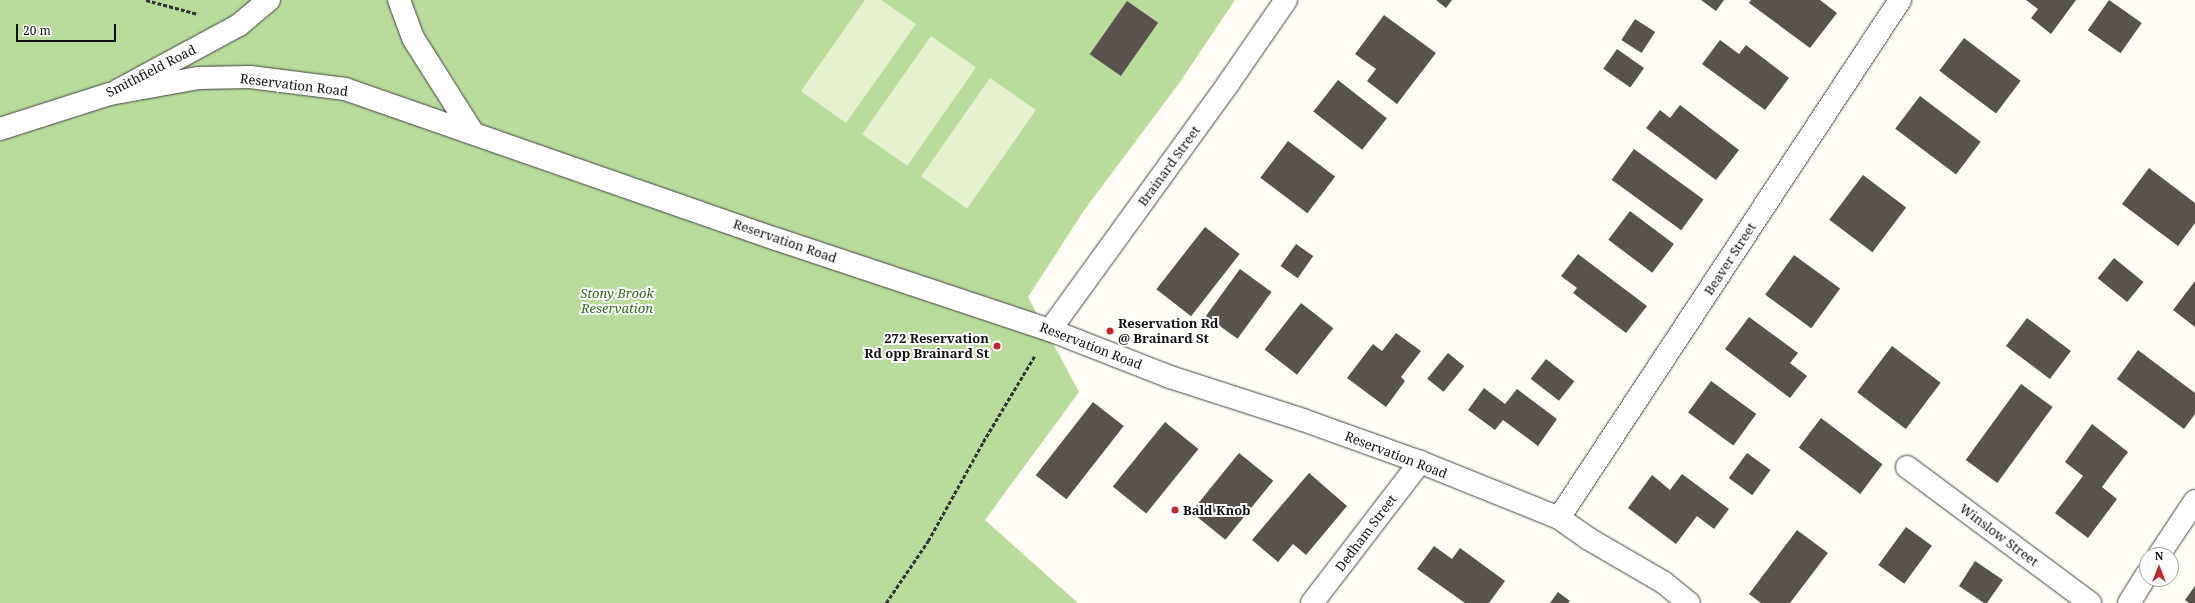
<!DOCTYPE html>
<html>
<head>
<meta charset="utf-8">
<style>
	body { margin:0 }
	#map { position:relative; width:2195px; height:603px; overflow:hidden; background:#fffdf5; font-family:"Noto Serif",serif }
	div>[style] { position:absolute }
	.forest>* { inset:0; background:#b9dc9c }
	.pitch>* { inset:0; background:#e6f2cf; transform-origin:0 0 }
	.building>* { inset:0; background:#5a524d; transform-origin:0 0 }
	.path>* { height:2.5px; margin-top:-1.25px; transform-origin:0; background:repeating-linear-gradient(90deg,#333 0 4px,transparent 0 6px) }
	.roads { filter:drop-shadow(0 0 1px #444) drop-shadow(0 0 1px #444) }
	.minor>* { height:22px; margin:-11px; padding:0 11px; transform-origin:11px; border-radius:11px; background:#fff }
	.tertiary>* { height:22px; margin:-11px; padding:0 11px; transform-origin:11px; border-radius:11px; background:#fff }
	.dots>* { width:11px; height:11px; translate:-50% -50%; box-sizing:border-box; border:2px solid #fff; border-radius:50% }
	span { translate:-50% -50%; white-space:nowrap; text-align:center; line-height:1.15; -webkit-text-stroke:4px #fff; paint-order:stroke }
	.street-label { font-size:13px; color:#111 }
	.park-label { font-size:13px; color:#2f6b1f; font-style:italic }
	.poi-label { font-size:13px; color:#111; font-weight:700 }
	.left { translate:0 -50%; text-align:left }
	.right { translate:-100% -50%; text-align:right }
	.north { position:absolute; left:2139px; top:547px; width:40px; height:40px; box-sizing:border-box; background:#fff; border:1px solid #a0a0a0; border-radius:50%; rotate:0deg; font-size:11px; font-weight:700; line-height:16px; text-align:center; color:#111 }
	.north::after { content:''; display:block; margin:auto; width:14px; height:18px; background:#c4262e; clip-path:polygon(50% 0,100% 100%,50% 72%,0 100%) }
	.scale { position:absolute; left:16px; top:24px; width:100px; height:18px; box-sizing:border-box; border:2px solid #111; border-top:0; padding-left:5px; font-size:12px; line-height:14px; white-space:nowrap; color:#111; -webkit-text-stroke:3px #fff; paint-order:stroke }
</style>
</head>
<body>
<div id="map">
	<div class="forest">
		<div style="clip-path:polygon(0 0,1235px 0,1180px 82px,1085px 209px,1028px 297px,1079px 392px,985px 520px,1078px 603px,0 603px)"></div>
	</div>
	<div class="pitch">
		<div style="clip-path:polygon(865px 0,881px 0,916px 24px,846px 123px,801px 91px)"></div>
		<div style="left:931px;top:36px;width:55px;height:120px;rotate:35deg"></div>
		<div style="left:990px;top:78px;width:56px;height:120px;rotate:35deg"></div>
	</div>
	<div class="building">
		<div style="clip-path:polygon(1436px 0,1452px 0,1446px 8px)"></div>
		<div style="clip-path:polygon(1701px 0,1724px 0,1716px 11px)"></div>
		<div style="clip-path:polygon(1751px 0,1820px 0,1837px 13px,1810px 48px,1749px 3px)"></div>
		<div style="clip-path:polygon(2026px 0,2076px 0,2051px 34px,2031px 18px,2038px 9px)"></div>
		<div style="left:2109px;top:0;width:40px;height:37px;rotate:35deg"></div>
		<div style="left:1127px;top:1px;width:38px;height:65px;rotate:35deg"></div>
		<div style="clip-path:polygon(1384px 15px,1436px 53px,1397px 104px,1367px 81px,1376px 69px,1355px 54px)"></div>
		<div style="left:1635px;top:19px;width:24px;height:25px;rotate:33deg"></div>
		<div style="left:1964px;top:38px;width:71px;height:41px;rotate:37deg"></div>
		<div style="clip-path:polygon(1720px 40px,1739px 54px,1746px 45px,1789px 78px,1765px 110px,1702px 64px)"></div>
		<div style="left:1617px;top:49px;width:33px;height:24px;rotate:35deg"></div>
		<div style="left:1338px;top:80px;width:62px;height:40px;rotate:38deg"></div>
		<div style="left:1920px;top:96px;width:76px;height:41px;rotate:37deg"></div>
		<div style="clip-path:polygon(1680px 105px,1739px 150px,1716px 180px,1646px 128px,1660px 110px,1670px 118px)"></div>
		<div style="left:1288px;top:141px;width:59px;height:46px;rotate:37deg"></div>
		<div style="left:1634px;top:149px;width:86px;height:38px;rotate:36deg"></div>
		<div style="clip-path:polygon(2149px 168px,2195px 203px,2195px 223px,2178px 246px,2122px 204px)"></div>
		<div style="left:1863px;top:175px;width:54px;height:56px;rotate:37deg"></div>
		<div style="left:1630px;top:211px;width:55px;height:36px;rotate:37deg"></div>
		<div style="left:1205px;top:227px;width:44px;height:79px;rotate:38deg"></div>
		<div style="left:1296px;top:244px;width:21px;height:27px;rotate:35deg"></div>
		<div style="clip-path:polygon(1578px 254px,1647px 306px,1626px 333px,1573px 293px,1577px 288px,1561px 276px)"></div>
		<div style="left:1794px;top:255px;width:57px;height:49px;rotate:36deg"></div>
		<div style="left:2114px;top:258px;width:38px;height:26px;rotate:39deg"></div>
		<div style="left:1240px;top:269px;width:39px;height:58px;rotate:36deg"></div>
		<div style="clip-path:polygon(2195px 281px,2195px 327px,2173px 310px)"></div>
		<div style="left:1301px;top:303px;width:41px;height:59px;rotate:38deg"></div>
		<div style="clip-path:polygon(1749px 317px,1798px 353px,1790px 363px,1807px 376px,1790px 398px,1725px 349px)"></div>
		<div style="left:2027px;top:318px;width:55px;height:35px;rotate:37deg"></div>
		<div style="clip-path:polygon(1396px 333px,1421px 351px,1401px 377px,1405px 381px,1386px 407px,1347px 378px,1373px 344px,1382px 351px)"></div>
		<div style="left:1892px;top:346px;width:61px;height:58px;rotate:37deg"></div>
		<div style="clip-path:polygon(2138px 350px,2195px 393px,2195px 414px,2184px 429px,2117px 379px)"></div>
		<div style="left:1448px;top:353px;width:21px;height:33px;rotate:39deg"></div>
		<div style="left:1546px;top:359px;width:36px;height:25px;rotate:38deg"></div>
		<div style="left:1711px;top:381px;width:56px;height:39px;rotate:36deg"></div>
		<div style="left:2021px;top:384px;width:39px;height:94px;rotate:36deg"></div>
		<div style="clip-path:polygon(1484px 388px,1505px 404px,1517px 389px,1557px 419px,1538px 446px,1503px 420px,1495px 430px,1468px 410px)"></div>
		<div style="left:1093px;top:402px;width:39px;height:93px;rotate:38deg"></div>
		<div style="left:1821px;top:418px;width:77px;height:37px;rotate:37deg"></div>
		<div style="left:1165px;top:422px;width:43px;height:83px;rotate:39deg"></div>
		<div style="clip-path:polygon(2092px 424px,2128px 452px,2102px 487px,2117px 499px,2088px 538px,2055px 513px,2083px 476px,2065px 462px)"></div>
		<div style="left:1239px;top:453px;width:44px;height:76px;rotate:39deg"></div>
		<div style="left:1747px;top:453px;width:29px;height:31px;rotate:36deg"></div>
		<div style="clip-path:polygon(1309px 473px,1347px 506px,1306px 555px,1293px 544px,1278px 562px,1252px 540px)"></div>
		<div style="clip-path:polygon(1682px 474px,1729px 509px,1714px 529px,1697px 516px,1676px 544px,1628px 508px,1652px 475px,1670px 490px)"></div>
		<div style="left:1906px;top:527px;width:32px;height:47px;rotate:36deg"></div>
		<div style="clip-path:polygon(1797px 530px,1828px 553px,1790px 603px,1761px 603px,1749px 594px)"></div>
		<div style="clip-path:polygon(1434px 546px,1452px 559px,1460px 548px,1505px 581px,1489px 603px,1465px 603px,1417px 569px)"></div>
		<div style="clip-path:polygon(1975px 561px,2003px 580px,1987px 603px,1984px 603px,1959px 586px)"></div>
		<div style="clip-path:polygon(2195px 586px,2195px 603px,2189px 603px,2185px 600px)"></div>
		<div style="clip-path:polygon(1558px 592px,1570px 601px,1568px 603px,1550px 603px)"></div>
	</div>
	<div class="path">
		<div style="left:146px;top:0;width:54px;rotate:15.1deg"></div>
		<div style="left:886px;top:603px;width:75px;rotate:-55.9deg"></div>
		<div style="left:928px;top:541px;width:113px;rotate:-60.9deg"></div>
		<div style="left:983px;top:442px;width:101px;rotate:-59.1deg"></div>
	</div>
	<div class="roads">
		<div class="minor">
			<div style="left:117px;top:91px;width:139px;rotate:-28.4deg"></div>
			<div style="left:239px;top:25px;width:39px;rotate:-40deg"></div>
			<div style="left:1050px;top:330px;width:304px;rotate:-54.1deg"></div>
			<div style="left:1228px;top:84px;width:102px;rotate:-55.4deg"></div>
			<div style="left:1907px;top:467px;width:228px;rotate:36.6deg"></div>
			<div style="left:1559px;top:518px;width:620px;rotate:-56.64deg"></div>
			<div style="left:2159px;top:555px;width:65px;rotate:-56.3deg"></div>
			<div style="left:1312px;top:603px;width:178px;rotate:-52.5deg"></div>
			<div style="left:2129px;top:603px;width:34px;rotate:-58deg"></div>
		</div>
		<div class="tertiary">
			<div style="left:399px;top:0;width:40px;rotate:69.8deg"></div>
			<div style="left:413px;top:38px;width:112px;rotate:57.7deg"></div>
			<div style="left:0;top:129px;width:115px;rotate:-17.7deg"></div>
			<div style="left:110px;top:94px;width:89px;rotate:-10.3deg"></div>
			<div style="left:198px;top:78px;width:52px;rotate:-1.1deg"></div>
			<div style="left:250px;top:77px;width:96px;rotate:7.2deg"></div>
			<div style="left:345px;top:89px;width:456px;rotate:19.2deg"></div>
			<div style="left:776px;top:239px;width:289px;rotate:18.4deg"></div>
			<div style="left:1050px;top:330px;width:129px;rotate:21.4deg"></div>
			<div style="left:1170px;top:377px;width:140px;rotate:17.9deg"></div>
			<div style="left:1303px;top:420px;width:124px;rotate:19.7deg"></div>
			<div style="left:1420px;top:462px;width:150px;rotate:21.9deg"></div>
			<div style="left:1559px;top:518px;width:37px;rotate:35deg"></div>
			<div style="left:1589px;top:539px;width:86px;rotate:30.2deg"></div>
			<div style="left:1663px;top:582px;width:33px;rotate:39deg"></div>
		</div>
	</div>
	<div class="dots">
		<div style="left:1110px;top:331px;background:#c4262e"></div>
		<div style="left:997px;top:346px;background:#c4262e"></div>
		<div style="left:1175px;top:510px;background:#c4262e"></div>
	</div>
	<div class="street-label">
		<span style="left:151px;top:71px;rotate:-27deg">Smithfield Road</span>
		<span style="left:294px;top:85px;rotate:7deg">Reservation Road</span>
		<span style="left:1169px;top:166px;rotate:-54deg">Brainard Street</span>
		<span style="left:785px;top:241px;rotate:19deg">Reservation Road</span>
		<span style="left:1730px;top:259px;rotate:-57deg">Beaver Street</span>
		<span style="left:1091px;top:346px;rotate:21deg">Reservation Road</span>
		<span style="left:1396px;top:455px;rotate:21deg">Reservation Road</span>
		<span style="left:1366px;top:533px;rotate:-53deg">Dedham Street</span>
		<span style="left:1999px;top:535px;rotate:37deg">Winslow Street</span>
	</div>
	<div class="park-label">
		<span style="left:617px;top:301px">Stony Brook<br>Reservation</span>
	</div>
	<div class="poi-label">
		<span class="left" style="left:1118px;top:331px">Reservation Rd<br>@ Brainard St</span>
		<span class="right" style="left:989px;top:346px">272 Reservation<br>Rd opp Brainard St</span>
		<span class="left" style="left:1183px;top:510px">Bald Knob</span>
	</div>
	<div class="north">N</div>
	<div class="scale">20 m</div>
</div>
</body>
</html>
